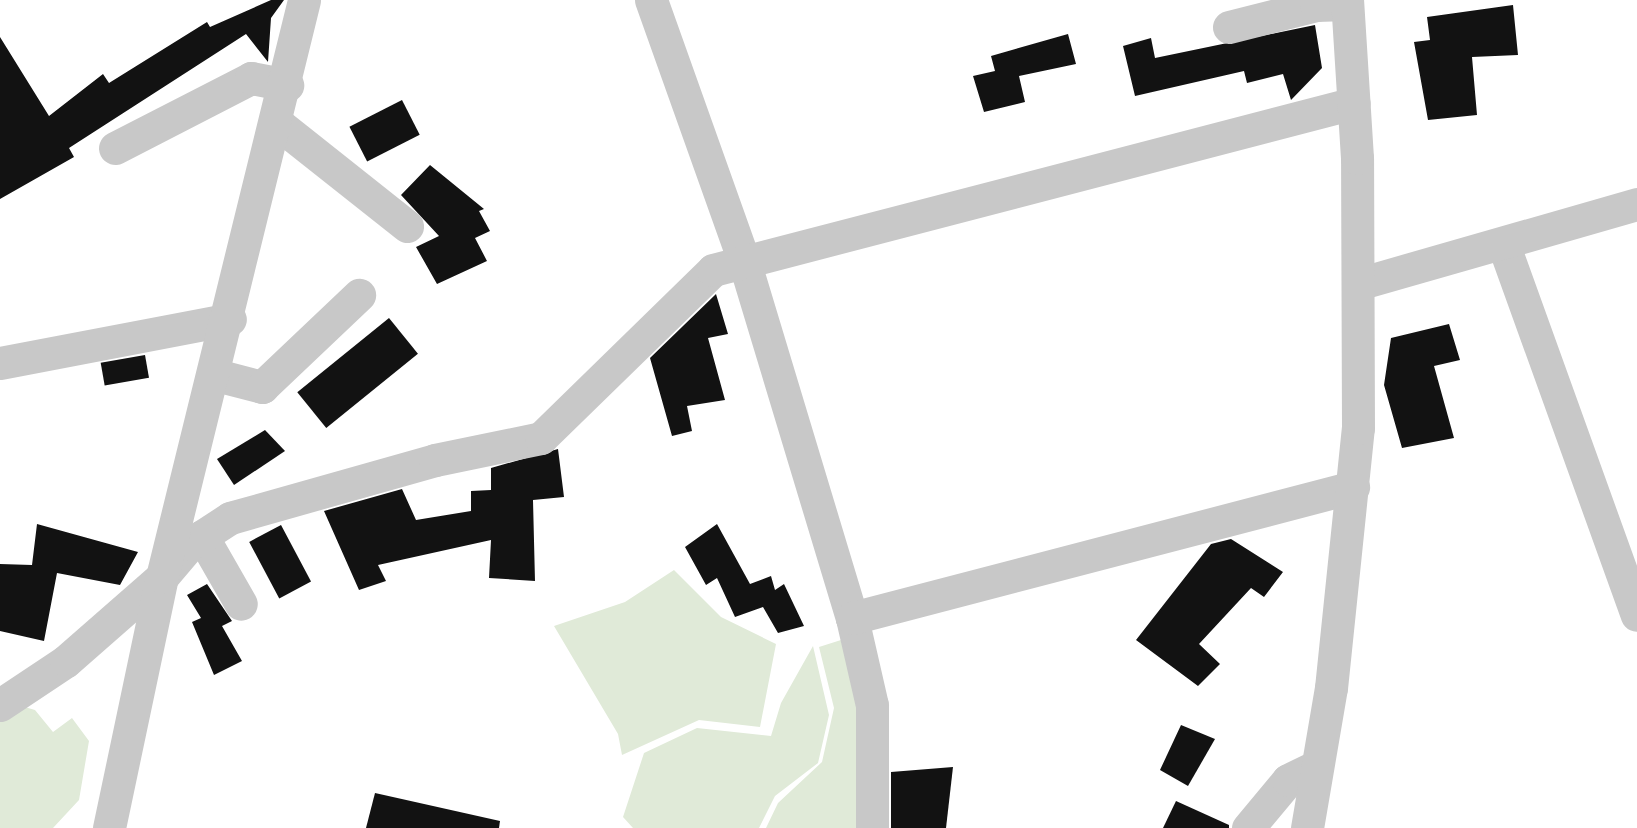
<!DOCTYPE html>
<html>
<head>
<meta charset="utf-8">
<style>
	body { margin:0 }
	#map { position:relative; width:1637px; height:828px; overflow:hidden; background:#fff; font-family:Quicksand,sans-serif }
	div>[style] { position:absolute }
	.green>* { inset:0; background:#e0ead8 }
	.building>* { inset:0; background:#121212; transform-origin:0 0 }
	.minor>* { height:33px; margin:-16.5px; padding:0 16.5px; transform-origin:16.5px; border-radius:16.5px; background:#c8c8c8 }
	span { translate:-50% -50%; white-space:nowrap; text-align:center; line-height:1.15; -webkit-text-stroke:7px #fff; paint-order:stroke }
</style>
</head>
<body>
<div id="map">
	<div class="green">
		<div style="clip-path:polygon(674px 570px,721px 617px,776px 644px,760px 727px,699px 720px,622px 755px,618px 734px,554px 626px,625px 602px)"></div>
		<div style="clip-path:polygon(841px 640px,857px 705px,858px 828px,766px 828px,778px 803px,822px 762px,834px 708px,819px 647px)"></div>
		<div style="clip-path:polygon(813px 646px,829px 715px,818px 763px,775px 796px,759px 828px,633px 828px,623px 817px,644px 753px,697px 728px,771px 736px,781px 703px)"></div>
		<div style="clip-path:polygon(11px 703px,35px 710px,53px 732px,72px 718px,89px 741px,79px 800px,53px 828px,0 828px,0 710px)"></div>
	</div>
	<div class="building">
		<div style="clip-path:polygon(271px 0,284px 0,271px 18px,268px 62px,246px 34px,69px 148px,74px 157px,0 199px,0 37px,49px 116px,103px 74px,109px 83px,207px 22px,210px 27px)"></div>
		<div style="clip-path:polygon(1513px 5px,1518px 55px,1472px 57px,1477px 115px,1428px 120px,1414px 42px,1430px 40px,1427px 17px)"></div>
		<div style="clip-path:polygon(1315px 25px,1322px 68px,1291px 100px,1283px 74px,1247px 83px,1244px 71px,1135px 96px,1123px 46px,1151px 38px,1155px 58px)"></div>
		<div style="clip-path:polygon(1068px 34px,1076px 64px,1019px 76px,1025px 102px,984px 112px,973px 76px,995px 71px,991px 56px)"></div>
		<div style="left:402px;top:100px;width:39px;height:59px;rotate:63deg"></div>
		<div style="clip-path:polygon(430px 165px,484px 209px,479px 211px,490px 231px,475px 238px,487px 261px,437px 284px,416px 247px,439px 236px,401px 195px)"></div>
		<div style="clip-path:polygon(716px 294px,728px 334px,708px 338px,725px 400px,687px 406px,692px 431px,672px 436px,650px 358px)"></div>
		<div style="left:389px;top:318px;width:46px;height:118px;rotate:51deg"></div>
		<div style="clip-path:polygon(1449px 324px,1460px 360px,1434px 366px,1454px 438px,1402px 448px,1384px 385px,1391px 338px)"></div>
		<div style="left:145px;top:355px;width:23px;height:45px;rotate:80deg"></div>
		<div style="clip-path:polygon(265px 430px,285px 451px,234px 485px,217px 459px)"></div>
		<div style="clip-path:polygon(558px 449px,564px 497px,533px 500px,535px 581px,489px 578px,491px 540px,378px 565px,386px 581px,359px 590px,324px 511px,402px 489px,416px 520px,471px 511px,471px 491px,491px 490px,491px 468px)"></div>
		<div style="clip-path:polygon(37px 524px,138px 552px,120px 585px,57px 573px,44px 641px,0 631px,0 564px,32px 565px)"></div>
		<div style="clip-path:polygon(717px 524px,750px 584px,771px 576px,775px 590px,784px 584px,804px 626px,778px 633px,763px 607px,735px 617px,717px 578px,706px 585px,685px 547px)"></div>
		<div style="left:281px;top:525px;width:64px;height:36px;rotate:62deg"></div>
		<div style="clip-path:polygon(1231px 539px,1283px 572px,1264px 597px,1251px 588px,1199px 644px,1220px 664px,1198px 686px,1136px 640px,1211px 544px)"></div>
		<div style="clip-path:polygon(207px 584px,232px 621px,222px 626px,242px 661px,214px 675px,192px 622px,201px 618px,187px 595px)"></div>
		<div style="clip-path:polygon(1181px 725px,1215px 739px,1188px 786px,1160px 770px)"></div>
		<div style="clip-path:polygon(953px 767px,946px 828px,891px 828px,891px 772px)"></div>
		<div style="clip-path:polygon(375px 793px,500px 821px,499px 828px,366px 828px)"></div>
		<div style="clip-path:polygon(1176px 801px,1229px 825px,1229px 828px,1163px 828px)"></div>
	</div>
	<div class="minor">
		<div style="left:651px;top:0;width:280px;rotate:70.4deg"></div>
		<div style="left:745px;top:264px;width:370px;rotate:73.2deg"></div>
		<div style="left:852px;top:618px;width:89px;rotate:77.1deg"></div>
		<div style="left:872px;top:705px;width:123px;rotate:90deg"></div>
		<div style="left:1229px;top:27px;width:90px;rotate:-14.2deg"></div>
		<div style="left:1316px;top:5px;width:31px;rotate:-2deg"></div>
		<div style="left:277px;top:123px;width:166px;rotate:38.4deg"></div>
		<div style="left:115px;top:148px;width:153px;rotate:-27.2deg"></div>
		<div style="left:251px;top:78px;width:37px;rotate:11deg"></div>
		<div style="left:1504px;top:246px;width:392px;rotate:70.2deg"></div>
		<div style="left:1358px;top:284px;width:290px;rotate:-16deg"></div>
		<div style="left:0;top:363px;width:234px;rotate:-10.8deg"></div>
		<div style="left:216px;top:375px;width:48px;rotate:14.6deg"></div>
		<div style="left:262px;top:387px;width:134px;rotate:-43.5deg"></div>
		<div style="left:202px;top:536px;width:78px;rotate:60.2deg"></div>
		<div style="left:852px;top:618px;width:518px;rotate:-14.65deg"></div>
		<div style="left:0;top:705px;width:79px;rotate:-33.7deg"></div>
		<div style="left:66px;top:661px;width:128px;rotate:-41.2deg"></div>
		<div style="left:162px;top:577px;width:43px;rotate:-49.7deg"></div>
		<div style="left:190px;top:544px;width:48px;rotate:-33deg"></div>
		<div style="left:230px;top:518px;width:213px;rotate:-15.8deg"></div>
		<div style="left:435px;top:460px;width:108px;rotate:-11.7deg"></div>
		<div style="left:541px;top:438px;width:240px;rotate:-44.3deg"></div>
		<div style="left:713px;top:270px;width:662px;rotate:-14.6deg"></div>
		<div style="left:109px;top:828px;width:257px;rotate:-78.1deg"></div>
		<div style="left:162px;top:577px;width:594px;rotate:-76.17deg"></div>
		<div style="left:1248px;top:828px;width:62px;rotate:-50.2deg"></div>
		<div style="left:1288px;top:780px;width:32px;rotate:-26deg"></div>
		<div style="left:1307px;top:828px;width:142px;rotate:-80.3deg"></div>
		<div style="left:1331px;top:688px;width:261px;rotate:-84.1deg"></div>
		<div style="left:1358px;top:428px;width:270px;rotate:-90.2deg"></div>
		<div style="left:1357px;top:158px;width:158px;rotate:-93.6deg"></div>
	</div>
</div>
</body>
</html>
